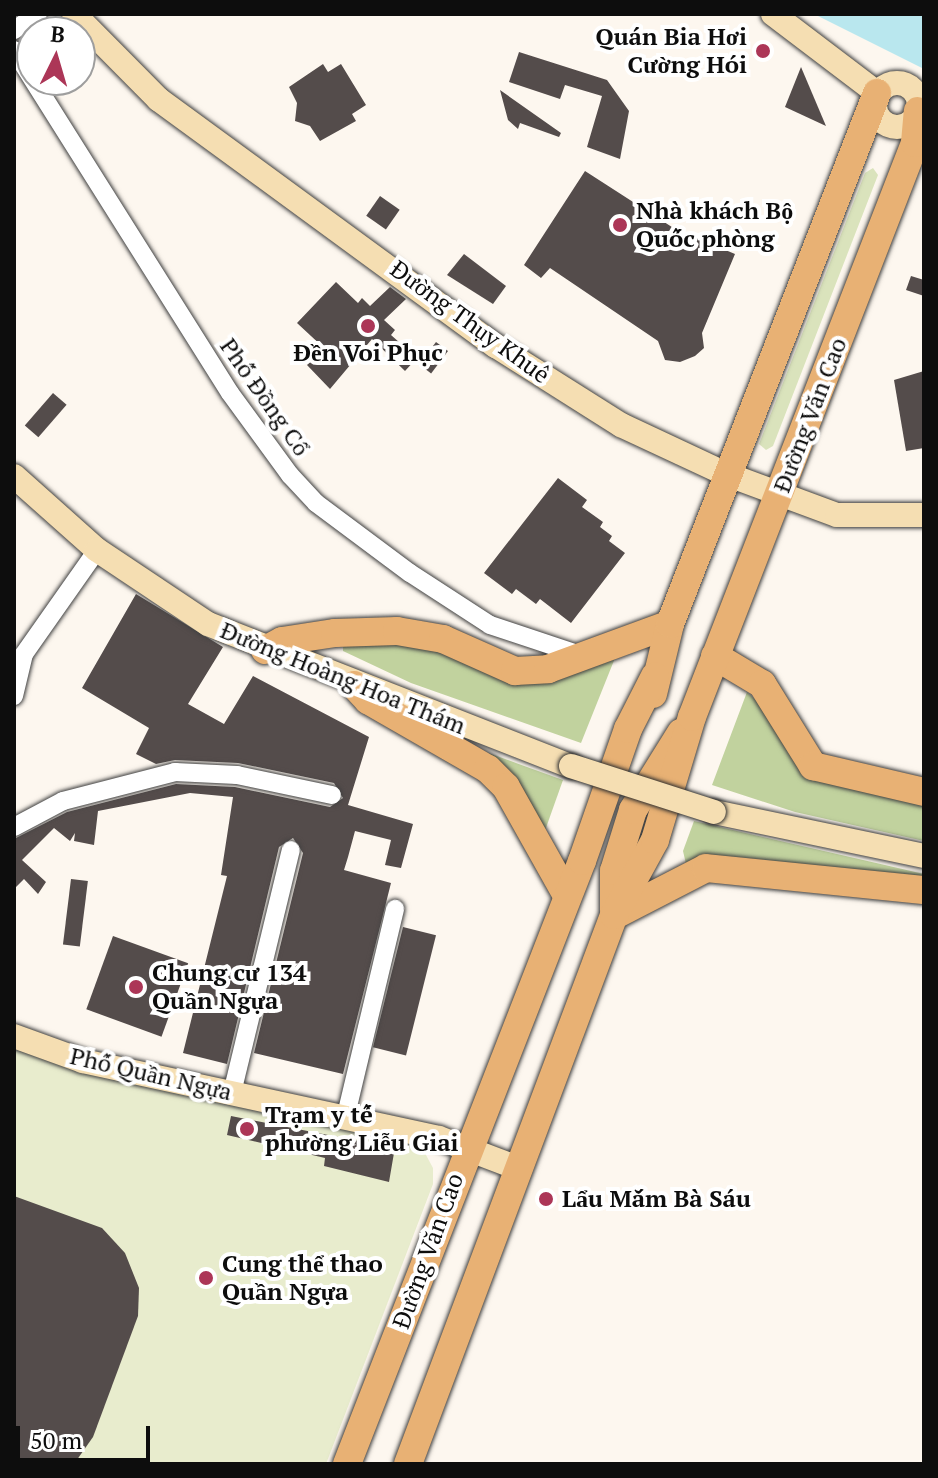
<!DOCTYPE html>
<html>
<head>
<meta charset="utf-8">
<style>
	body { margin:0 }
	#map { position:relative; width:938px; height:1478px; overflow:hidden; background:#fdf7ef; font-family:"PT Serif",serif }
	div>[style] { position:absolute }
	.green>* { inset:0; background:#dae3bc }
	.forest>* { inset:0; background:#c1d29e }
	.pitch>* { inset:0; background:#e8eccd }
	.water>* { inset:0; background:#b9e7ee }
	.building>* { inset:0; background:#544c4b; transform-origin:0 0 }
	.roads { filter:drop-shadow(0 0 2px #404040) drop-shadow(0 0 2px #404040) }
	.street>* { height:18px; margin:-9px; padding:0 9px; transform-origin:9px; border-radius:9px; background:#fff }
	.secondary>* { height:24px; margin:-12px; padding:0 12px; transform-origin:12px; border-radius:12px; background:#f5deb2 }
	.secondary>.ring { margin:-12px; padding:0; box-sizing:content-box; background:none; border:24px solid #f5deb2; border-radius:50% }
	.primary>* { height:28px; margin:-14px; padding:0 14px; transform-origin:14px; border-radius:14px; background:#e8b174 }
	.bridges { filter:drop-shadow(0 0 2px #2f2f2f) drop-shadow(0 0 2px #2f2f2f) }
	.secondary-bridge>* { height:24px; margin:-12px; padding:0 12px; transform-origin:12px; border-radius:12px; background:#f5deb2 }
	.dots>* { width:22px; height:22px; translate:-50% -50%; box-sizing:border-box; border:4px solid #fff; border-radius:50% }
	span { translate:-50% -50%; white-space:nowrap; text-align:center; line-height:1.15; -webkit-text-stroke:8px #fff; paint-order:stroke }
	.poi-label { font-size:24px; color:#0d0d0d; font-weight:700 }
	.right { translate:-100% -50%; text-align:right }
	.left { translate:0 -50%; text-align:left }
	.street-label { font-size:24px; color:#0d0d0d }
	.frame { position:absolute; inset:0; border:16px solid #0d0d0d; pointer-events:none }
	.north { position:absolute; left:16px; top:16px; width:80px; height:80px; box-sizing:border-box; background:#fff; border:2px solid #9e9e9e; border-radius:50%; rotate:5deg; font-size:22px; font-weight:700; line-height:32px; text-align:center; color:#0d0d0d }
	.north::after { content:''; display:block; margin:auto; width:28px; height:36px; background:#ac3657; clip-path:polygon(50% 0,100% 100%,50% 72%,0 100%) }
	.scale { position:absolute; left:16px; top:1426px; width:134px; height:36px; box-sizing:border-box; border:4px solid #0d0d0d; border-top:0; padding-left:10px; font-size:24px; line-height:28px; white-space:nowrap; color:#0d0d0d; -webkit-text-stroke:6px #fff; paint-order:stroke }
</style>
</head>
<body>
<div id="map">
	<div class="green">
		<div style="clip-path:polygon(873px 168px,878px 175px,773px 446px,766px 450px,759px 444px,865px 173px)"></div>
	</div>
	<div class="forest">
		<div style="clip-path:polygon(406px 638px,492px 669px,617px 653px,581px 743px,411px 683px,343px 651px,343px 645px)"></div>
		<div style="clip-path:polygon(747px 692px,768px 711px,799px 767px,924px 794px,924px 841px,795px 812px,712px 785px)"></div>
		<div style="clip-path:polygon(469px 746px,563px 780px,542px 839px)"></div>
		<div style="clip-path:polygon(694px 821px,924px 874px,924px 877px,686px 864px,683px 851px)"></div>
	</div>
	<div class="pitch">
		<div style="clip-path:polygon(14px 1044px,416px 1144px,426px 1155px,433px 1168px,433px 1184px,326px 1464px,14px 1464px)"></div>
	</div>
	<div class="water">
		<div style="clip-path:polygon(814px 14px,924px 14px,924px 69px)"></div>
	</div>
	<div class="building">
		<div style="clip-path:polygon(519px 52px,607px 80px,629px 111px,620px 159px,587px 147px,602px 96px,565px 85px,560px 99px,509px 82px)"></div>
		<div style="clip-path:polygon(323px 64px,328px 72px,341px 64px,366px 105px,352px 114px,356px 121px,320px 141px,310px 126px,295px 121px,297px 103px,289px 87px)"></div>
		<div style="clip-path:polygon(801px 67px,826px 126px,785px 107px)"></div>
		<div style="clip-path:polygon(500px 90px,561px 133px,559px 137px,520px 123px,518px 129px,508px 120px)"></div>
		<div style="clip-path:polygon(585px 171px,675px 229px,735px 254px,702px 333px,704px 348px,695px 356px,680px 362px,665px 360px,658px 341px,550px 268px,541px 278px,524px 265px)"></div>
		<div style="left:380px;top:196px;width:24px;height:24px;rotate:35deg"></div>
		<div style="clip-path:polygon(464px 254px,506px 286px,493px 304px,447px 275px)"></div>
		<div style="clip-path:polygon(911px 276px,924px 280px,924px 296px,906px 290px)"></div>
		<div style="clip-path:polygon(336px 282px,358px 303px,362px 298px,370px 306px,390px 287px,406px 299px,384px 320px,395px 330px,391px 335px,417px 358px,405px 371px,372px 339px,330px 389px,307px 365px,325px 349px,297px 323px)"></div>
		<div style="left:436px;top:342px;width:15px;height:28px;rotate:37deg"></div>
		<div style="clip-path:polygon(924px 371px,924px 448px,906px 451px,894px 380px)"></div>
		<div style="left:53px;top:393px;width:18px;height:43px;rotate:41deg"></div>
		<div style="clip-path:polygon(558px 478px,587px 500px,582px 507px,603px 522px,600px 527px,612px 536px,609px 541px,625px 553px,571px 623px,540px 599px,536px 604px,516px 589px,512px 594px,484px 573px)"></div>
		<div style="clip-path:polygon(136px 594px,223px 647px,188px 704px,224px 724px,253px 676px,369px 737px,348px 805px,413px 824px,401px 868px,385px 865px,391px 840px,355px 831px,348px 857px,344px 870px,391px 883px,343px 1074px,254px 1053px,303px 853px,293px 838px,279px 847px,227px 1064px,183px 1053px,227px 876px,221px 875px,233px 797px,190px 793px,98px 811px,94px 845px,74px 841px,75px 833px,70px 841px,54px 828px,22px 860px,46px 882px,38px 894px,24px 879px,14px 889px,14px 839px,67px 812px,176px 784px,235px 787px,330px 807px,343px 798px,334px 783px,238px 763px,175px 760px,156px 764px,136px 754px,149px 728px,82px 688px)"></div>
		<div style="left:71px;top:879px;width:17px;height:66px;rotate:7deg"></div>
		<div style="left:403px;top:927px;width:34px;height:124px;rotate:14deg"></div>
		<div style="left:113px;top:936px;width:80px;height:78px;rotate:20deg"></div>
		<div style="clip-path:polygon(231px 1116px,379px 1145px,378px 1150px,394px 1153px,389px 1182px,324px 1166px,325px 1158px,227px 1135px)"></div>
		<div style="clip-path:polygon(14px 1196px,102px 1228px,125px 1253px,139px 1288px,138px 1316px,93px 1437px,74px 1464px,14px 1464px)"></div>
	</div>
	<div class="roads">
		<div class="street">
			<div style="left:14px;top:30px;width:29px;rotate:-34deg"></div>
			<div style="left:14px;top:50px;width:405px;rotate:57.8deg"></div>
			<div style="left:230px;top:393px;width:102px;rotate:53.8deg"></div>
			<div style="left:290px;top:475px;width:38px;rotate:47deg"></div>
			<div style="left:316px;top:503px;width:117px;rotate:36.7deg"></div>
			<div style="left:410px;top:573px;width:95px;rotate:33deg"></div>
			<div style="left:490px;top:625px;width:95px;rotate:18.4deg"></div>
			<div style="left:14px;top:696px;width:43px;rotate:-76.6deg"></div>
			<div style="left:24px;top:654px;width:127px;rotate:-54.9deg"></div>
			<div style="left:14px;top:827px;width:55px;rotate:-28deg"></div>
			<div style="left:63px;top:801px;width:116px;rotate:-14.5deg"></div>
			<div style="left:175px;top:772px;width:62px;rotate:2.8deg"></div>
			<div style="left:237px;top:775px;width:97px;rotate:11.9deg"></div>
			<div style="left:232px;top:1093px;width:250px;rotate:-76.4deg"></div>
			<div style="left:346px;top:1115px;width:212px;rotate:-76.6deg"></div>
		</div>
		<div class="secondary">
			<div style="left:74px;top:14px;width:120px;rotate:45.3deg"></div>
			<div style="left:158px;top:99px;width:419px;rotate:36.2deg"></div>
			<div style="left:496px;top:346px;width:148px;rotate:32.3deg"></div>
			<div style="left:621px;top:425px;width:116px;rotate:25deg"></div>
			<div style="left:726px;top:474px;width:118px;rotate:20.3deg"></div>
			<div style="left:837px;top:515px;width:87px"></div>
			<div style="left:773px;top:14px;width:131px;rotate:37.2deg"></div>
			<div class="ring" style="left:875px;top:83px;width:20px;height:20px"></div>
			<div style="left:14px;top:476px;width:111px;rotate:41.7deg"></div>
			<div style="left:97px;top:550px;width:133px;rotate:33.7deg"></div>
			<div style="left:208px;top:624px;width:390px;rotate:21.4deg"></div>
			<div style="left:714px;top:812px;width:215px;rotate:11.8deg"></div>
			<div style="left:14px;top:1036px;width:73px;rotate:19.9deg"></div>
			<div style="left:83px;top:1061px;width:364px;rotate:12.2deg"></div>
			<div style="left:439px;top:1138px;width:87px;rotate:20.9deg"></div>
		</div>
		<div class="primary">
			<div style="left:265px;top:650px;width:19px;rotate:-28deg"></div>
			<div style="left:282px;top:641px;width:54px;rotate:-8.6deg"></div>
			<div style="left:335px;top:633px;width:62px;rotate:-1.8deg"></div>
			<div style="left:397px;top:631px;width:47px;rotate:9.9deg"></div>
			<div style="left:443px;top:639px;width:79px;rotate:24deg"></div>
			<div style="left:515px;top:671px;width:33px;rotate:-3deg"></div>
			<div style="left:548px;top:669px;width:130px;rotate:-20.2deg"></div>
			<div style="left:715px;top:656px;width:55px;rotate:30.8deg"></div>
			<div style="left:762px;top:684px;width:97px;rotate:58.1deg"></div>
			<div style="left:813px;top:766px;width:114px;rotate:13.2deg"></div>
			<div style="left:354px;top:685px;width:21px;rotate:47deg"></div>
			<div style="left:368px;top:700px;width:138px;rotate:29.9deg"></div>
			<div style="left:488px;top:769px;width:25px;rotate:45deg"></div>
			<div style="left:506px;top:787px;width:123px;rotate:60.7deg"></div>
			<div style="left:653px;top:694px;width:72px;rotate:-76.3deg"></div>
			<div style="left:670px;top:624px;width:570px;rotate:-68.7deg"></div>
			<div style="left:614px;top:910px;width:39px;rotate:-90deg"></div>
			<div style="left:614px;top:871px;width:64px;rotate:-72.7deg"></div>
			<div style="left:633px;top:810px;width:91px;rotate:-58.1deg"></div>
			<div style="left:615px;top:915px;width:102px;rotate:-27.3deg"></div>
			<div style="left:706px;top:868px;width:219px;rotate:5.8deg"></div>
			<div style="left:347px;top:1464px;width:647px;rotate:-68.71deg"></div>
			<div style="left:582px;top:861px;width:140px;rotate:-70.8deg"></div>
			<div style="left:628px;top:729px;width:59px;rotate:-63deg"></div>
			<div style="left:408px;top:1464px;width:586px;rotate:-69.43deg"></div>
			<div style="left:614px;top:915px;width:85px;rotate:-61.3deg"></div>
			<div style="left:655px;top:840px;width:128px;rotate:-73.3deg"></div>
			<div style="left:692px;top:717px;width:616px;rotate:-68.77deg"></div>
			<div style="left:915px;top:143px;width:32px;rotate:-85deg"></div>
		</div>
	</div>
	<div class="bridges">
		<div class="secondary-bridge">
			<div style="left:571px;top:766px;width:150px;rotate:17.8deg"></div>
		</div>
	</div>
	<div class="dots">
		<div style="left:763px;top:51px;background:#ac3657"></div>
		<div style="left:620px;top:225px;background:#ac3657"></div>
		<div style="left:368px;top:326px;background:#ac3657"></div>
		<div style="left:136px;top:987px;background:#ac3657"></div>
		<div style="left:247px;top:1129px;background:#ac3657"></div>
		<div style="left:546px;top:1199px;background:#ac3657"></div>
		<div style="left:206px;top:1278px;background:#ac3657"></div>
	</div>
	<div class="poi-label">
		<span class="right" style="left:747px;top:51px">Quán Bia Hơi<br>Cường Hói</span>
		<span class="left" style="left:636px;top:225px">Nhà khách Bộ<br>Quốc phòng</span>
		<span style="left:368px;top:353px">Đền Voi Phục</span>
		<span class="left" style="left:152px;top:987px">Chung cư 134<br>Quần Ngựa</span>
		<span class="left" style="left:265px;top:1129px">Trạm y tế<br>phường Liễu Giai</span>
		<span class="left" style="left:562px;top:1199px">Lẩu Mắm Bà Sáu</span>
		<span class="left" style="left:222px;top:1278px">Cung thể thao<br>Quần Ngựa</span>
	</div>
	<div class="street-label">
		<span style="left:470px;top:322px;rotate:36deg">Đường Thụy Khuê</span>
		<span style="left:265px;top:397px;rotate:55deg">Phố Đồng Cổ</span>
		<span style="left:810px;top:415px;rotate:-69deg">Đường Văn Cao</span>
		<span style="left:343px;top:678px;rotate:22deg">Đường Hoàng Hoa Thám</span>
		<span style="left:151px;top:1074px;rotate:13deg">Phố Quần Ngựa</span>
		<span style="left:428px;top:1251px;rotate:-70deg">Đường Văn Cao</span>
	</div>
	<div class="frame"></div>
	<div class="north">B</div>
	<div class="scale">50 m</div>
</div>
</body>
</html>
